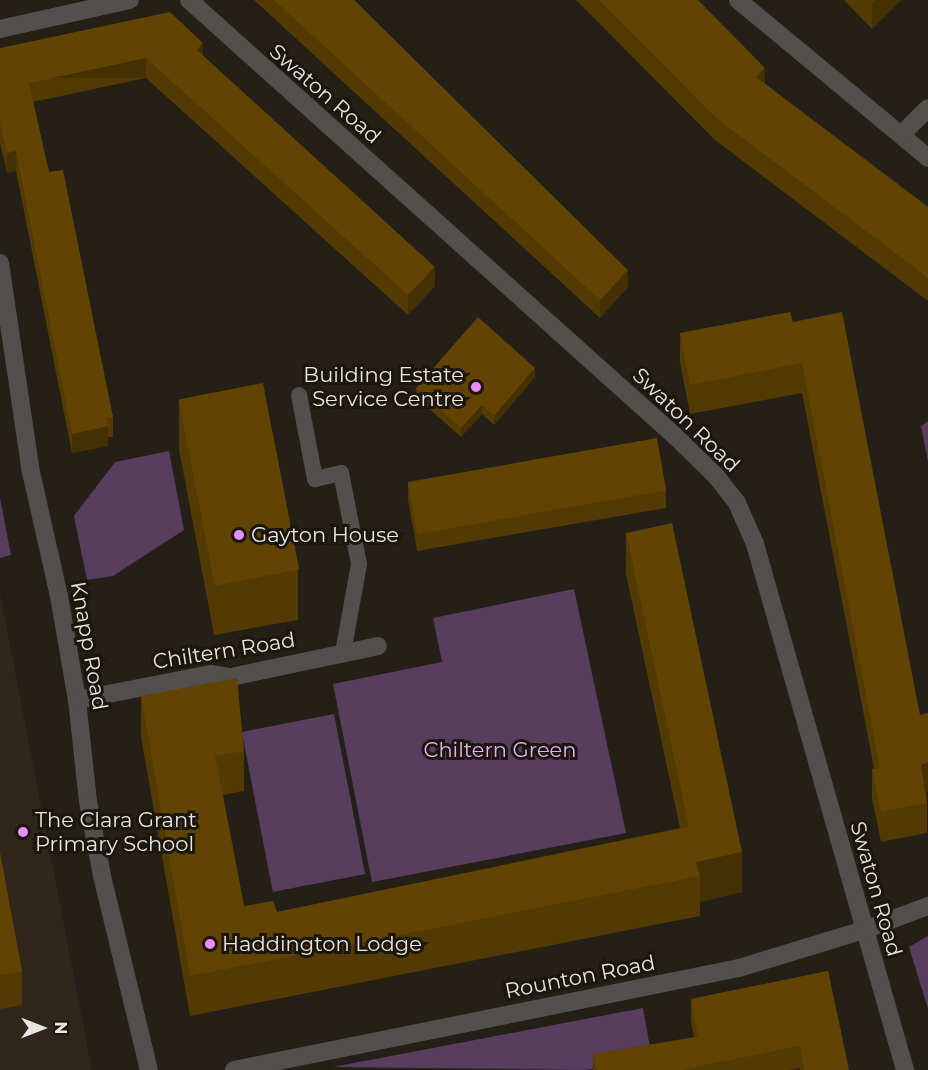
<!DOCTYPE html>
<html>
<head>
<meta charset="utf-8">
<style>
	body { margin:0 }
	#map { position:relative; width:928px; height:1070px; overflow:hidden; background:#241f17; font-family:Montserrat,sans-serif }
	div>[style] { position:absolute }
	.built>* { inset:0; background:#2f271a }
	.green>* { inset:0; background:#583d5e; transform-origin:0 0 }
	.lane>* { height:16px; margin:-8px; padding:0 8px; transform-origin:8px; border-radius:8px; background:#52504c }
	.street>* { height:18px; margin:-9px; padding:0 9px; transform-origin:9px; border-radius:9px; background:#52504c }
	.wall>* { inset:0; background:#533a02 }
	.shaded-wall>* { inset:0; background:#443001; transform-origin:0 0 }
	.building>* { inset:0; background:#614402; transform-origin:0 0 }
	.dots>* { width:16px; height:16px; translate:-50% -50%; box-sizing:border-box; border:3px solid #1b160e; border-radius:50% }
	span { translate:-50% -50%; white-space:nowrap; text-align:center; line-height:1.15; -webkit-text-stroke:6px #1b160e; paint-order:stroke }
	.street-label { font-size:21px; color:#e8e5df }
	.poi-label { font-size:21px; color:#e8e5df }
	.right { translate:-100% -50%; text-align:right }
	.left { translate:0 -50%; text-align:left }
	.park-label { font-size:21px; color:#e7aef3 }
	.north { position:absolute; left:12px; top:998px; width:60px; height:60px; -webkit-text-stroke:4px #1b160e; paint-order:stroke; rotate:90deg; font-size:16px; font-weight:700; line-height:24px; text-align:center; color:#e8e5df }
	.north::after { content:''; display:block; margin:auto; width:21px; height:27px; background:#e8e5df; clip-path:polygon(50% 0,100% 100%,50% 72%,0 100%) }
</style>
</head>
<body>
<div id="map">
	<div class="built">
		<div style="clip-path:polygon(0 593px,92px 1070px,0 1070px)"></div>
	</div>
	<div class="green">
		<div style="clip-path:polygon(928px 421px,928px 461px,921px 426px)"></div>
		<div style="clip-path:polygon(169px 451px,184px 530px,113px 576px,87px 580px,74px 516px,115px 462px)"></div>
		<div style="clip-path:polygon(0 498px,11px 555px,0 558px)"></div>
		<div style="clip-path:polygon(574px 589px,626px 833px,372px 882px,333px 684px,442px 662px,433px 618px)"></div>
		<div style="left:334px;top:714px;width:163px;height:94px;rotate:79deg"></div>
		<div style="clip-path:polygon(928px 936px,928px 1009px,909px 947px)"></div>
		<div style="clip-path:polygon(643px 1008px,652px 1059px,585px 1070px,333px 1067px)"></div>
	</div>
	<div class="lane">
		<div style="left:299px;top:395px;width:86px;rotate:79.2deg"></div>
		<div style="left:315px;top:479px;width:27px;rotate:-13deg"></div>
		<div style="left:341px;top:473px;width:93px;rotate:78.8deg"></div>
		<div style="left:359px;top:564px;width:90px;rotate:100.2deg"></div>
	</div>
	<div class="street">
		<div style="left:189px;top:0;width:654px;rotate:41.9deg"></div>
		<div style="left:676px;top:437px;width:56px;rotate:44.3deg"></div>
		<div style="left:716px;top:476px;width:34px;rotate:52deg"></div>
		<div style="left:737px;top:503px;width:45px;rotate:66.3deg"></div>
		<div style="left:755px;top:544px;width:547px;rotate:74.08deg"></div>
		<div style="left:738px;top:0;width:247px;rotate:39.7deg"></div>
		<div style="left:0;top:29px;width:133px;rotate:-12.6deg"></div>
		<div style="left:901px;top:135px;width:38px;rotate:-45deg"></div>
		<div style="left:0;top:263px;width:211px;rotate:81.6deg"></div>
		<div style="left:31px;top:472px;width:127px;rotate:77.3deg"></div>
		<div style="left:59px;top:596px;width:106px;rotate:80.2deg"></div>
		<div style="left:77px;top:700px;width:102px;rotate:83.8deg"></div>
		<div style="left:88px;top:801px;width:76px;rotate:79.4deg"></div>
		<div style="left:102px;top:876px;width:200px;rotate:76.4deg"></div>
		<div style="left:77px;top:700px;width:136px;rotate:-11deg"></div>
		<div style="left:211px;top:674px;width:20px;rotate:9deg"></div>
		<div style="left:231px;top:677px;width:150px;rotate:-11.9deg"></div>
		<div style="left:234px;top:1070px;width:515px;rotate:-11.42deg"></div>
		<div style="left:739px;top:968px;width:131px;rotate:-16.9deg"></div>
		<div style="left:864px;top:930px;width:68px;rotate:-20.6deg"></div>
	</div>
	<div class="wall">
		<div style="clip-path:polygon(254px 0,354px 0,628px 287px,600px 318px)"></div>
		<div style="clip-path:polygon(576px 0,698px 0,765px 84px,928px 207px,928px 301px,715px 140px)"></div>
		<div style="clip-path:polygon(844px 0,901px 0,872px 29px)"></div>
		<div style="clip-path:polygon(0 48px,203px 56px,435px 286px,408px 315px,146px 78px,33px 102px,49px 172px,113px 417px,113px 437px,108px 437px,108px 446px,72px 453px,16px 171px,7px 173px,0 143px)"></div>
		<div style="clip-path:polygon(793px 322px,920px 715px,928px 713px,928px 791px,926px 793px,927px 803px,927px 833px,881px 842px,872px 798px,872px 769px,874px 768px,802px 393px,690px 414px,680px 362px,680px 333px)"></div>
		<div style="clip-path:polygon(535px 377px,494px 425px,482px 414px,461px 437px,416px 397px,416px 388px)"></div>
		<div style="clip-path:polygon(179px 399px,298px 570px,298px 620px,214px 635px,179px 449px)"></div>
		<div style="clip-path:polygon(408px 482px,666px 490px,666px 508px,417px 551px,408px 499px)"></div>
		<div style="clip-path:polygon(626px 533px,742px 892px,700px 902px,700px 916px,190px 1016px,141px 737px,141px 696px,244px 751px,244px 791px,223px 795px,244px 906px,277px 912px,680px 828px,626px 574px)"></div>
		<div style="clip-path:polygon(0 853px,22px 971px,22px 1005px,0 1009px)"></div>
		<div style="clip-path:polygon(828px 971px,849px 1070px,800px 1070px,800px 1068px,789px 1070px,593px 1070px,593px 1054px,694px 1037px,691px 1021px,691px 999px)"></div>
	</div>
	<div class="shaded-wall">
		<div style="clip-path:polygon(875px 0,901px 0,872px 29px,872px 3px)"></div>
		<div style="clip-path:polygon(203px 43px,203px 63px,197px 50px)"></div>
		<div style="left:146px;top:58px;width:20px;height:120px;rotate:90deg"></div>
		<div style="clip-path:polygon(765px 68px,765px 91px,756px 77px)"></div>
		<div style="clip-path:polygon(16px 151px,16px 171px,7px 173px,7px 153px)"></div>
		<div style="clip-path:polygon(435px 267px,435px 286px,408px 315px,408px 295px)"></div>
		<div style="clip-path:polygon(628px 270px,628px 287px,600px 318px,600px 300px)"></div>
		<div style="clip-path:polygon(535px 368px,535px 377px,494px 425px,494px 416px)"></div>
		<div style="clip-path:polygon(482px 405px,482px 414px,461px 437px,461px 428px)"></div>
		<div style="clip-path:polygon(108px 426px,108px 446px,72px 453px,72px 434px)"></div>
		<div style="clip-path:polygon(928px 762px,928px 791px,921px 795px,921px 765px)"></div>
		<div style="clip-path:polygon(742px 852px,742px 892px,700px 902px,700px 876px,696px 862px)"></div>
	</div>
	<div class="building">
		<div style="clip-path:polygon(274px 0,354px 0,628px 270px,600px 300px)"></div>
		<div style="clip-path:polygon(599px 0,698px 0,765px 68px,756px 77px,928px 207px,928px 278px,715px 117px)"></div>
		<div style="clip-path:polygon(170px 12px,203px 43px,197px 50px,435px 267px,408px 295px,146px 58px,29px 83px,49px 172px,63px 170px,113px 417px,107px 418px,108px 426px,72px 434px,16px 151px,7px 153px,0 123px,0 48px)"></div>
		<div style="clip-path:polygon(790px 312px,793px 322px,842px 312px,920px 715px,928px 713px,928px 762px,921px 765px,927px 803px,881px 812px,872px 769px,880px 768px,802px 363px,690px 385px,680px 333px)"></div>
		<div style="clip-path:polygon(478px 317px,535px 368px,494px 416px,482px 405px,461px 428px,416px 388px)"></div>
		<div style="left:263px;top:383px;width:190px;height:86px;rotate:79deg"></div>
		<div style="left:657px;top:438px;width:53px;height:253px;rotate:80deg"></div>
		<div style="clip-path:polygon(672px 523px,742px 852px,696px 862px,700px 876px,190px 976px,141px 696px,237px 678px,244px 751px,215px 756px,244px 906px,273px 901px,277px 912px,689px 827px,626px 533px)"></div>
		<div style="clip-path:polygon(0 853px,22px 971px,0 975px)"></div>
		<div style="clip-path:polygon(828px 971px,849px 1070px,804px 1070px,800px 1046px,680px 1070px,596px 1070px,593px 1054px,698px 1037px,691px 999px)"></div>
	</div>
	<div class="dots">
		<div style="left:476px;top:387px;background:#ea8dfd"></div>
		<div style="left:239px;top:535px;background:#ea8dfd"></div>
		<div style="left:23px;top:832px;background:#ea8dfd"></div>
		<div style="left:210px;top:944px;background:#ea8dfd"></div>
	</div>
	<div class="street-label">
		<span style="left:325px;top:94px;rotate:41deg">Swaton Road</span>
		<span style="left:686px;top:420px;rotate:44deg">Swaton Road</span>
		<span style="left:89px;top:646px;rotate:80deg">Knapp Road</span>
		<span style="left:224px;top:651px;rotate:-9deg">Chiltern Road</span>
		<span style="left:876px;top:889px;rotate:74deg">Swaton Road</span>
		<span style="left:580px;top:977px;rotate:-11deg">Rounton Road</span>
	</div>
	<div class="poi-label">
		<span class="right" style="left:464px;top:387px">Building Estate<br>Service Centre</span>
		<span class="left" style="left:251px;top:535px">Gayton House</span>
		<span class="left" style="left:35px;top:832px">The Clara Grant<br>Primary School</span>
		<span class="left" style="left:222px;top:944px">Haddington Lodge</span>
	</div>
	<div class="park-label">
		<span style="left:500px;top:750px">Chiltern Green</span>
	</div>
	<div class="north">N</div>
</div>
</body>
</html>
